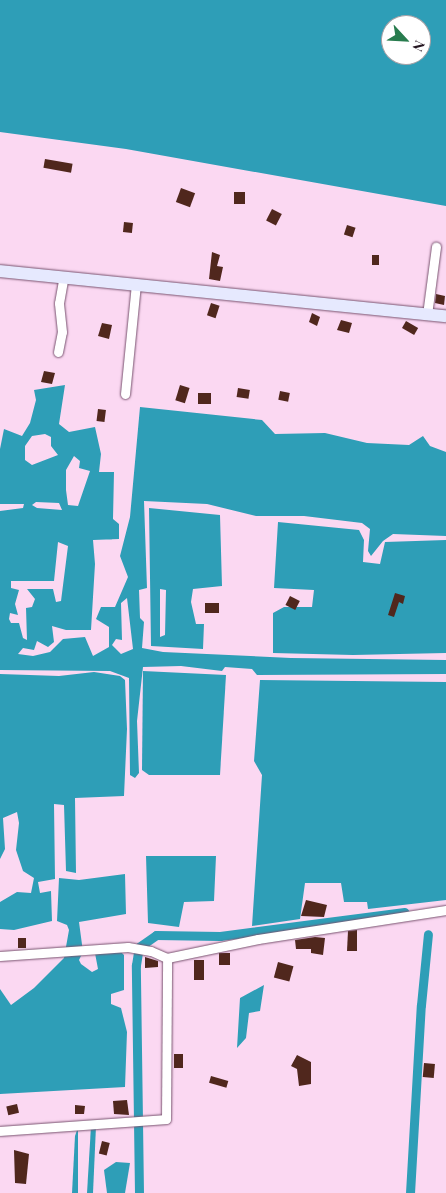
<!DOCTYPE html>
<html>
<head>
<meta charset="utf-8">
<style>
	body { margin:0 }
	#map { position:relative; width:446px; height:1193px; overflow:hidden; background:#fbd8f2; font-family:"Playfair Display",serif }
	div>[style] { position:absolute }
	.water>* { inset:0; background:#2e9eb7 }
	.canal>* { height:9px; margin:-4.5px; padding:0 4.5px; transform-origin:4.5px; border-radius:4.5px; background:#2e9eb7 }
	.building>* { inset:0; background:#50271d; transform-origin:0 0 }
	.roads { filter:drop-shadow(0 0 1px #795470) drop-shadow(0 0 1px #795470) }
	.minor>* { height:9px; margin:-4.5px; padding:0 4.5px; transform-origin:4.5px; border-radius:4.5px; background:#fff }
	.secondary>* { height:12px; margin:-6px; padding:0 6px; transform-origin:6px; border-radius:6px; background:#e6e9fe }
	span { translate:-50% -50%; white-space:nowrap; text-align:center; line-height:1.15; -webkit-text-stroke:5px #fff; paint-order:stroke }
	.north { position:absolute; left:381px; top:15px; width:50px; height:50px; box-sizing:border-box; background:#fff; border:1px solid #a7a1a6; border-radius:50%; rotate:115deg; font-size:14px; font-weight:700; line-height:20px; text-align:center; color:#241520 }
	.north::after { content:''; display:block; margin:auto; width:18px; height:22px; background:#287c4e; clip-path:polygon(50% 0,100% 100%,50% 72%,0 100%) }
</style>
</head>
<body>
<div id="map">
	<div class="water">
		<div style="clip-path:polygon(evenodd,0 0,446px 0,446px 206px,126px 149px,0 132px,0 0,391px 25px,421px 25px,421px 55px,391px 55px,391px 25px)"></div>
		<div style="clip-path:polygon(evenodd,65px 385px,59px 424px,69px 432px,95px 427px,101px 454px,99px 472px,114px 472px,113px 519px,119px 524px,119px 539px,93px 540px,95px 564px,91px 630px,66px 630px,52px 626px,54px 642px,48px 647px,37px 641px,34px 650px,23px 648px,18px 654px,33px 656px,50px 652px,63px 639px,85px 637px,93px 656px,109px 647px,109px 627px,96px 619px,101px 607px,115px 607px,128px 577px,120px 556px,130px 517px,140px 407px,262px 420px,275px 434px,325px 433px,367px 443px,409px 445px,423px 436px,430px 446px,446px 452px,446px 536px,393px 534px,383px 541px,371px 556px,368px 551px,370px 529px,362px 523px,304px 516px,256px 516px,207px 504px,144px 501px,147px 588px,139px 590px,140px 618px,144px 622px,142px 648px,163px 652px,291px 658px,446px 660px,446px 674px,257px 675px,252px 669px,225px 667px,222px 671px,181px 666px,143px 667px,137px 721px,139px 773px,135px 778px,130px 775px,129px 678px,110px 671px,0 670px,0 511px,23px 508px,24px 504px,0 504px,0 449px,4px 429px,22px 436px,30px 423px,36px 400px,34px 390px,65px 385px,45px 434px,51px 437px,51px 446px,58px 455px,32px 465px,25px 460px,25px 446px,32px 436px,45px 434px,65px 385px,74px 456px,80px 461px,79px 468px,90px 471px,78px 506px,68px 505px,66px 490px,66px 470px,74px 456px,65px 385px,36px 502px,59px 503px,62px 510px,37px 508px,32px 505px,36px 502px,65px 385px,58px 542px,68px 546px,61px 601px,56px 602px,53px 589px,27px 589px,35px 599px,32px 607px,26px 608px,27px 640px,23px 638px,19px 623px,11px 623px,9px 619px,10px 613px,18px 615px,15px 604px,19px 590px,11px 588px,11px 581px,54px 581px,58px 542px,65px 385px,127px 598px,133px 649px,121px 654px,112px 645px,116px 639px,122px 640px,121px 603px,127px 598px)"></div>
		<div style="clip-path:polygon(evenodd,149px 508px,220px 515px,222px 586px,193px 589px,191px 602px,196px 624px,204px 624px,203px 649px,151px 646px,149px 508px,160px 589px,166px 590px,165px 635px,160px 637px,160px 589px)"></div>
		<div style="clip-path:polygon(278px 522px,359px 530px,364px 540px,363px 562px,380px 564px,385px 542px,446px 540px,446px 653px,353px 655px,273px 653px,273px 613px,284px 607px,312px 607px,314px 590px,274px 588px)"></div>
		<div style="clip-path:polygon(143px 671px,226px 675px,220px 775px,149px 775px,142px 770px)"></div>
		<div style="clip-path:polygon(94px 672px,120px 676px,125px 680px,127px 729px,124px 796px,75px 798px,76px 873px,66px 871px,64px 805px,54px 804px,55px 879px,38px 882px,40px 893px,51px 891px,52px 921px,14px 930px,0 929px,0 902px,17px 892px,31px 893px,34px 878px,23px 871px,16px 850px,19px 823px,17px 812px,3px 818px,5px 849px,0 859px,0 674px,59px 676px)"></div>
		<div style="clip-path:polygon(260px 680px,446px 682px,446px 900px,368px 909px,367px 902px,344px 902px,341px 883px,305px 883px,300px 919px,252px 926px,262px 775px,254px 761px)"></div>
		<div style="clip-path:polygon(146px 856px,216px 856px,214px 901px,184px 902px,179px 927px,148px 923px)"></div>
		<div style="clip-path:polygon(125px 874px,126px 914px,79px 922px,83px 952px,79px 960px,81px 964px,92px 972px,98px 969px,94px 948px,119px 950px,124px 955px,124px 990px,111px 994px,111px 1004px,121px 1008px,127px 1032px,125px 1087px,0 1094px,0 989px,11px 1005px,34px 988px,64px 958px,69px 930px,67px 925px,57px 921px,59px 878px,79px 880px)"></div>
		<div style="clip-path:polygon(264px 985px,260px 1011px,249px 1013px,246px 1038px,237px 1048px,240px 998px)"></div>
		<div style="clip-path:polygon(91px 1126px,96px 1126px,93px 1193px,87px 1193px)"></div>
		<div style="clip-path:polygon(78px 1127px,78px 1193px,72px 1193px,75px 1136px)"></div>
		<div style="clip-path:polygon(116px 1162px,130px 1163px,125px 1193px,107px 1193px,104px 1170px)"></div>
	</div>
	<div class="canal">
		<div style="left:139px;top:1193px;width:228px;rotate:-90.8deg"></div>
		<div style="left:136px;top:965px;width:18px;rotate:-81deg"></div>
		<div style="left:139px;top:947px;width:21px;rotate:-35deg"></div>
		<div style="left:156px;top:935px;width:64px;rotate:0.9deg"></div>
		<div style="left:220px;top:936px;width:186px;rotate:-7.4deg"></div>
		<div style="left:410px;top:1193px;width:188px;rotate:-86.7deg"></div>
		<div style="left:421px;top:1005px;width:71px;rotate:-84.4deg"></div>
	</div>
	<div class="building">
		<div style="left:45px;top:159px;width:28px;height:9px;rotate:10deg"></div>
		<div style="left:181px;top:188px;width:15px;height:15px;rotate:20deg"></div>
		<div style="left:234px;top:192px;width:11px;height:12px"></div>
		<div style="left:272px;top:209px;width:11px;height:13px;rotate:27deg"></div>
		<div style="left:124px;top:222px;width:9px;height:10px;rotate:6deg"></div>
		<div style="left:347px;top:225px;width:9px;height:10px;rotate:18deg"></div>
		<div style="clip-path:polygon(212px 252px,220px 255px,217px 266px,223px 267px,220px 281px,209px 279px)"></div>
		<div style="left:372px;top:255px;width:7px;height:10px"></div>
		<div style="clip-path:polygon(436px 294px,445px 296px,444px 305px,435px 303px)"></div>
		<div style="left:211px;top:303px;width:9px;height:13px;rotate:18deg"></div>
		<div style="clip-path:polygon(312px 313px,320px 317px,317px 326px,309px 322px)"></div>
		<div style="clip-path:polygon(341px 320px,352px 323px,349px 333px,337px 330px)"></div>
		<div style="left:406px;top:321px;width:14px;height:8px;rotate:30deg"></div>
		<div style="clip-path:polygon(102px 323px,112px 325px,109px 339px,98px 336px)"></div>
		<div style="clip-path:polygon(44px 371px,55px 373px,52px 384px,41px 382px)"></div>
		<div style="left:180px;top:385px;width:10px;height:16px;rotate:17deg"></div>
		<div style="left:238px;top:388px;width:12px;height:9px;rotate:9deg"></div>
		<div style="left:280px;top:391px;width:10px;height:9px;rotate:11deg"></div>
		<div style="left:198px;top:393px;width:13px;height:11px"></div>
		<div style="left:98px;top:409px;width:8px;height:12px;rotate:7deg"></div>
		<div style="clip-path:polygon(395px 593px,405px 596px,403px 604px,399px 602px,394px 617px,388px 615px)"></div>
		<div style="left:290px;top:596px;width:11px;height:10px;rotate:27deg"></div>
		<div style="left:205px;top:603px;width:14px;height:10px"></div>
		<div style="clip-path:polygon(306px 900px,327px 905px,324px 917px,301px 916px)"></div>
		<div style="clip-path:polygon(357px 930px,357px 951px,347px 951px,348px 931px)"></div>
		<div style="clip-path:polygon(315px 937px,325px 938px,323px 955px,311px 953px,311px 949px,296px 949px,295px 940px)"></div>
		<div style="left:18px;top:938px;width:8px;height:10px"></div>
		<div style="left:230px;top:953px;width:12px;height:11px;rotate:90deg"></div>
		<div style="clip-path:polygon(145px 957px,158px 961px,158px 967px,145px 968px)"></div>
		<div style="left:194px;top:960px;width:10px;height:20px"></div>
		<div style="left:278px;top:962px;width:16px;height:16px;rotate:15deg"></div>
		<div style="left:174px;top:1054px;width:9px;height:14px"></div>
		<div style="clip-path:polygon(297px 1055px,311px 1062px,311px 1084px,299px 1086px,297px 1069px,291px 1066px)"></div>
		<div style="left:424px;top:1063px;width:11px;height:14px;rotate:5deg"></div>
		<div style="left:211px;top:1076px;width:18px;height:7px;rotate:16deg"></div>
		<div style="clip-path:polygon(127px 1100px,129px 1115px,114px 1114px,113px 1101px)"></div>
		<div style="left:17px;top:1104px;width:9px;height:11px;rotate:77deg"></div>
		<div style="clip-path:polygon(75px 1105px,85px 1106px,84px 1114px,75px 1114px)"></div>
		<div style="left:102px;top:1141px;width:8px;height:13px;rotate:14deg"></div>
		<div style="clip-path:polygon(14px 1150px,29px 1154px,26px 1184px,15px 1183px)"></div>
	</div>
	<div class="roads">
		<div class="minor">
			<div style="left:427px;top:315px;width:69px;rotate:-82.5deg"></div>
			<div style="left:58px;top:352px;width:20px;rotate:-79deg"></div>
			<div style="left:62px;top:332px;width:29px;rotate:-96deg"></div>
			<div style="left:59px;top:303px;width:27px;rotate:-80deg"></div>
			<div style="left:125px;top:394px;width:111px;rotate:-84.3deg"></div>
			<div style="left:0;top:956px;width:128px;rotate:-4deg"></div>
			<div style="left:128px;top:947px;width:23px;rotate:10deg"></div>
			<div style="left:151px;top:951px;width:17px;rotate:24deg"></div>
			<div style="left:0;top:1131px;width:166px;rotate:-4.1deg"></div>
			<div style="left:166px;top:1119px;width:161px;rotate:-89.6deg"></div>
			<div style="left:167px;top:958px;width:93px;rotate:-11.8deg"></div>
			<div style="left:258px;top:939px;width:190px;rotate:-8.8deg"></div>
		</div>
		<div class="secondary">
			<div style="left:0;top:271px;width:448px;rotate:5.8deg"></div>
		</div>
	</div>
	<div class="north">N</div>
</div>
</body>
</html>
